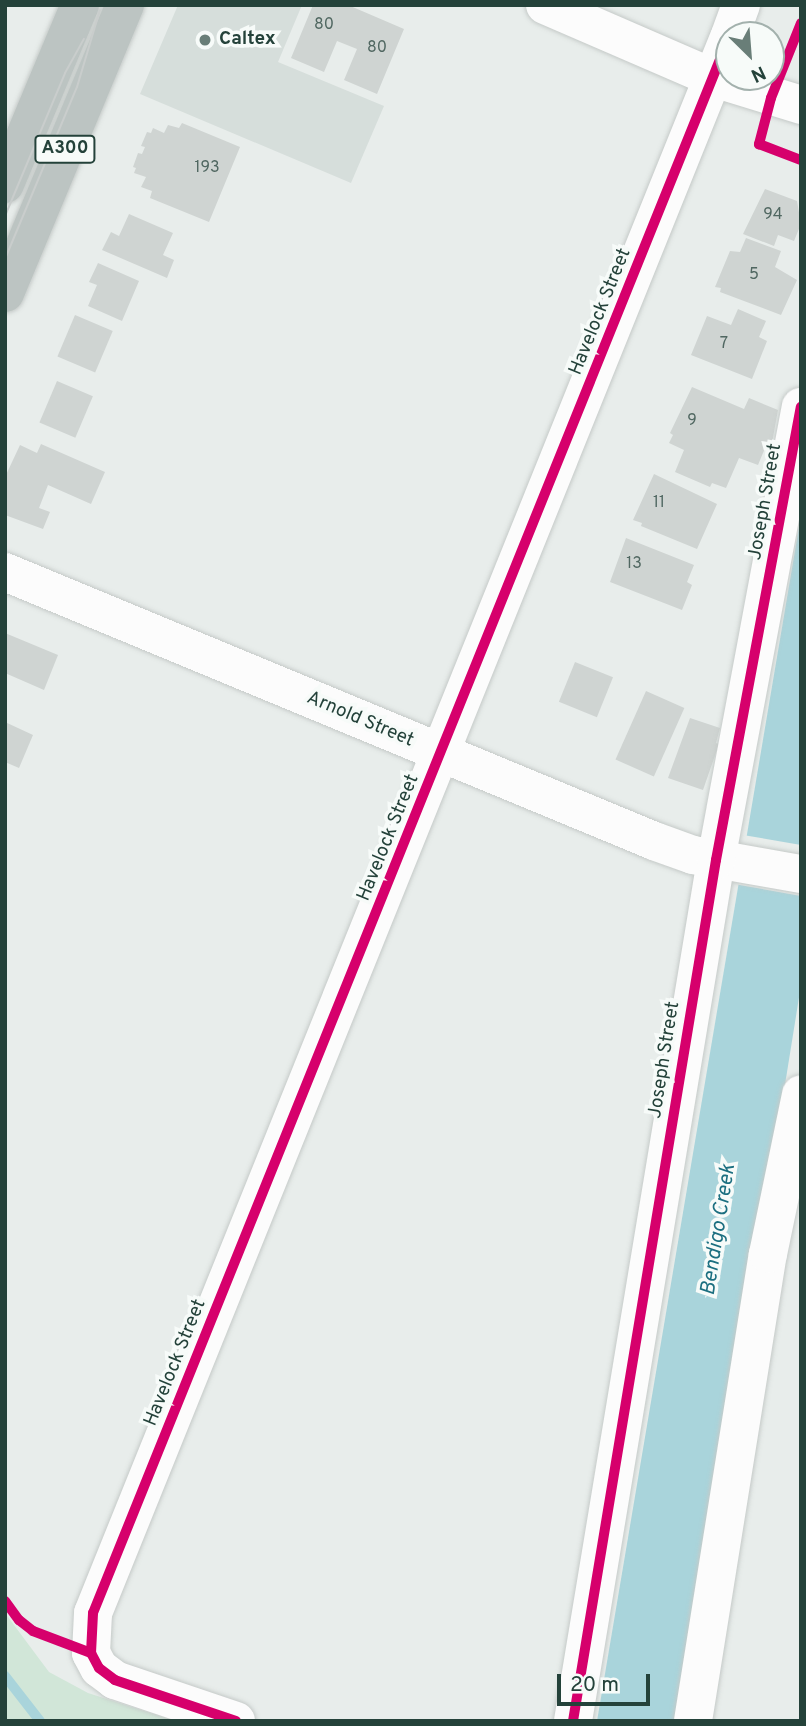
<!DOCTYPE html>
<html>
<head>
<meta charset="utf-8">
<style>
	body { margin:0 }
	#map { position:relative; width:806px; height:1726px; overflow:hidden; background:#e8edeb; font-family:Overpass,sans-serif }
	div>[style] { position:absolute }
	.built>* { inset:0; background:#d6dedb }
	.green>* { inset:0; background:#d1e6d8 }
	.water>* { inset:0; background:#a9d4db }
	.pier>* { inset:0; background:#e8edeb }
	.stream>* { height:10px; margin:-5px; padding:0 5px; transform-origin:5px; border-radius:5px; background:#a9d4db }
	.building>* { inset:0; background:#cfd4d2; transform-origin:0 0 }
	.roads { filter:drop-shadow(0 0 2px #c5cac8) drop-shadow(0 0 2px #c5cac8) }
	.minor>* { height:38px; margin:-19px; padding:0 19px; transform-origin:19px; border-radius:19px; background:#fcfcfc }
	.highway>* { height:38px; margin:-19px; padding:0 19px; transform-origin:19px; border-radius:19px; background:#bcc4c2 }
	.tram>* { height:2px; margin:-1px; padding:0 1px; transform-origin:1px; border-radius:1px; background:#c9cdcc }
	.cycleway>* { height:10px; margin:-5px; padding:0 5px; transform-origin:5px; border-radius:5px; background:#d6006c }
	.dots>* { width:19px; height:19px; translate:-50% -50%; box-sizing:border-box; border:4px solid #f7fbf9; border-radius:50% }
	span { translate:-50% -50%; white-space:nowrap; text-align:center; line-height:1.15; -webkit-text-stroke:7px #f7fbf9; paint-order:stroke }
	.number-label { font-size:16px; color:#506761 }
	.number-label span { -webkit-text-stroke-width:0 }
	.shield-label span { padding:2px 5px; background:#f7fbf9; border:2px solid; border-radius:5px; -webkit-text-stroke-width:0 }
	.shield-label { font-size:18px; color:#24423a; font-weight:700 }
	.poi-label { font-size:19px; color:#24423a; font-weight:700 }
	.left { translate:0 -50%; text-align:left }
	.street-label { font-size:19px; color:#24423a }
	.water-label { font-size:21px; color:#1c6f80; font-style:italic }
	.frame { position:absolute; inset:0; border:7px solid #24423a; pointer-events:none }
	.north { position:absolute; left:715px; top:21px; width:70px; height:70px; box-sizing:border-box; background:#f7fbf9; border:2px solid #a3b1ad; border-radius:50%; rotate:155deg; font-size:19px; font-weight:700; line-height:28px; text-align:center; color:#24423a }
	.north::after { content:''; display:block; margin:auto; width:24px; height:32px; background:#697e78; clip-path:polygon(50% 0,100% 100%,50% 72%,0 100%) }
	.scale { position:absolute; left:557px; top:1674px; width:93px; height:32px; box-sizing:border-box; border:4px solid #24423a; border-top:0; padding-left:9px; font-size:21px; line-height:24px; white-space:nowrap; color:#24423a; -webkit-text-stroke:5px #f7fbf9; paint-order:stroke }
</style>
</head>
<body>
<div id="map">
	<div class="built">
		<div style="clip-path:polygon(178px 5px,302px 5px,278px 62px,384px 106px,351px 183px,140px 94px)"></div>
	</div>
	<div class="green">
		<div style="clip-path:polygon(5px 1613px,49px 1672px,88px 1693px,175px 1721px,5px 1721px)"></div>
	</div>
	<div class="water">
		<div style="clip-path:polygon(801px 515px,801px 985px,752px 1290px,679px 1721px,597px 1721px)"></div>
	</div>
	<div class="pier">
		<div style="clip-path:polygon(743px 835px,801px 845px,801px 896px,734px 884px)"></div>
	</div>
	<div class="stream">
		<div style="left:5px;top:1676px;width:57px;rotate:52.1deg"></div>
	</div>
	<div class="building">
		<div style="clip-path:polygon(313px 5px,348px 5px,404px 29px,377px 94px,344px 80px,357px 49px,337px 41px,324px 72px,291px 58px)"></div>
		<div style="clip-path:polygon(182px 123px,240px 147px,209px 222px,150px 198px,152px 191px,141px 187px,146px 177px,134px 173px,136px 168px,133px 167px,138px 153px,142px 154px,145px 147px,141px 146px,147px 132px,151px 133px,153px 128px,164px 133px,168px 125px,179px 128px)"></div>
		<div style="clip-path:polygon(765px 189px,797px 201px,801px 224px,794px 241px,778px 235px,774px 246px,743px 234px)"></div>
		<div style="clip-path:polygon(129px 214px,173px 233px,163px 255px,174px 260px,167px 278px,102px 250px,111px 232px,119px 236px)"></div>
		<div style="clip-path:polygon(746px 238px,781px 251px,775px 267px,797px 280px,781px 315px,720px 292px,721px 288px,715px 287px,730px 251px,740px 252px)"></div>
		<div style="clip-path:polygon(98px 263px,139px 281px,122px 321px,88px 306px,97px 285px,89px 282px)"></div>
		<div style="clip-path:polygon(738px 309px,766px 321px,759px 337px,767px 341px,752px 379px,691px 355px,707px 316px,731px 325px)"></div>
		<div style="left:75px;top:315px;width:41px;height:45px;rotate:23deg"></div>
		<div style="left:57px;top:381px;width:39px;height:45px;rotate:23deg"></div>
		<div style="clip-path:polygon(692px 387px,744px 409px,749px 398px,778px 410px,772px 443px,768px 441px,758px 465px,739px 458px,726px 488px,712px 483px,710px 487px,675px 472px,684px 450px,669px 443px,673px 435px,670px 433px)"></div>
		<div style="clip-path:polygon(41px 444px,105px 472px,91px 504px,48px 485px,39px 508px,50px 512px,43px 529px,5px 515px,5px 477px,20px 445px,37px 453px)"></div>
		<div style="clip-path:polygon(654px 474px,717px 504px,697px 549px,641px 526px,642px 523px,633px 520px)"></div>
		<div style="clip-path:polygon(626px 538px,694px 565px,687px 582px,692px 585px,682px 610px,610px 582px)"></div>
		<div style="clip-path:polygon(5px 633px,58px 655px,44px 690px,5px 673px)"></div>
		<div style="left:575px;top:662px;width:41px;height:43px;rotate:22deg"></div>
		<div style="left:646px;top:691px;width:42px;height:75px;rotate:24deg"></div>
		<div style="clip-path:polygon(690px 718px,720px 728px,716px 743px,719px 744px,703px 790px,668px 778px)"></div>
		<div style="clip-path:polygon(5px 722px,33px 735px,19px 768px,5px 762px)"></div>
	</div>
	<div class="roads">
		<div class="minor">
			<div style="left:545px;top:5px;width:184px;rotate:23.4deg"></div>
			<div style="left:714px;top:78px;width:91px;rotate:17.2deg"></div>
			<div style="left:730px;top:35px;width:32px;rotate:-70deg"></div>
			<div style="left:5px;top:572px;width:703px;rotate:22.51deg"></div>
			<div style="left:654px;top:841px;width:41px;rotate:19.7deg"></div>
			<div style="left:693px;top:855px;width:110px;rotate:10deg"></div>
			<div style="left:236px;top:1721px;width:128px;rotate:-161.3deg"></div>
			<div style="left:115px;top:1680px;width:20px;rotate:-143deg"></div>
			<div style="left:99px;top:1668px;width:17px;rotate:-118deg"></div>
			<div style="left:91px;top:1653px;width:40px;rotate:-87.1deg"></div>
			<div style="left:93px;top:1613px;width:1699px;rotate:-68.02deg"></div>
			<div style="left:573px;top:1721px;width:873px;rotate:-80.57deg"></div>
			<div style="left:716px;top:860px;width:461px;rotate:-79.4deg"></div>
			<div style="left:693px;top:1721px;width:473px;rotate:-80.9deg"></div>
			<div style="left:768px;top:1254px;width:163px;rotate:-78.3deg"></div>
		</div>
		<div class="highway">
			<div style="left:5px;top:184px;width:194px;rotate:-67.3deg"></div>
			<div style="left:5px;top:293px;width:312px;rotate:-67.4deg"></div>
		</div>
	</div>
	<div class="tram">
		<div style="left:5px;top:216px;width:155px;rotate:-67.2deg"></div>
		<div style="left:65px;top:73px;width:39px;rotate:-61deg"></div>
		<div style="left:5px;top:259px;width:186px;rotate:-67.3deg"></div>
		<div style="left:77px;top:87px;width:80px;rotate:-73.4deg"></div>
	</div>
	<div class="cycleway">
		<div style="left:801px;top:23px;width:81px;rotate:111.8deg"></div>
		<div style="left:771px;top:98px;width:48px;rotate:104.6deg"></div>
		<div style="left:759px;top:144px;width:45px;rotate:20.9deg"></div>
		<div style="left:5px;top:1601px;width:24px;rotate:54deg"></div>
		<div style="left:19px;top:1620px;width:18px;rotate:38deg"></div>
		<div style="left:33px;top:1631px;width:62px;rotate:20.8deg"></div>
		<div style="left:236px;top:1721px;width:128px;rotate:-161.3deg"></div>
		<div style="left:115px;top:1680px;width:20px;rotate:-143deg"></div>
		<div style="left:99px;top:1668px;width:17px;rotate:-118deg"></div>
		<div style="left:91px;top:1653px;width:40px;rotate:-87.1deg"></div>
		<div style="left:93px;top:1613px;width:1699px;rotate:-68.02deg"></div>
		<div style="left:573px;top:1721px;width:873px;rotate:-80.57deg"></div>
		<div style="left:716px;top:860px;width:461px;rotate:-79.4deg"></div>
	</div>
	<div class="dots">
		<div style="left:205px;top:40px;background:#697e78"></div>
	</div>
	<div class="number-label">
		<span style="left:324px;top:25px">80</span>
		<span style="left:377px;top:48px">80</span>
		<span style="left:207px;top:168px">193</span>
		<span style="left:773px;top:215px">94</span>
		<span style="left:754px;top:275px">5</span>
		<span style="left:724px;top:344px">7</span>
		<span style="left:692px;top:421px">9</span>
		<span style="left:659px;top:503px">11</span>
		<span style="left:634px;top:564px">13</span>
	</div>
	<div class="shield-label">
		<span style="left:65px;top:149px">A300</span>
	</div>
	<div class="poi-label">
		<span class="left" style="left:219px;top:40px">Caltex</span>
	</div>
	<div class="street-label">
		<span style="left:601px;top:312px;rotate:-68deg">Havelock Street</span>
		<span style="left:766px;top:502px;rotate:-80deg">Joseph Street</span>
		<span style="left:360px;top:720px;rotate:23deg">Arnold Street</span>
		<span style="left:389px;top:838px;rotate:-68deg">Havelock Street</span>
		<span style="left:665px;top:1060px;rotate:-81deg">Joseph Street</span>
		<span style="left:176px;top:1363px;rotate:-68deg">Havelock Street</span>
	</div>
	<div class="water-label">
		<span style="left:719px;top:1230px;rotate:-81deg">Bendigo Creek</span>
	</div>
	<div class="frame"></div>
	<div class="north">N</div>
	<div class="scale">20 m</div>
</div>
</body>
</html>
